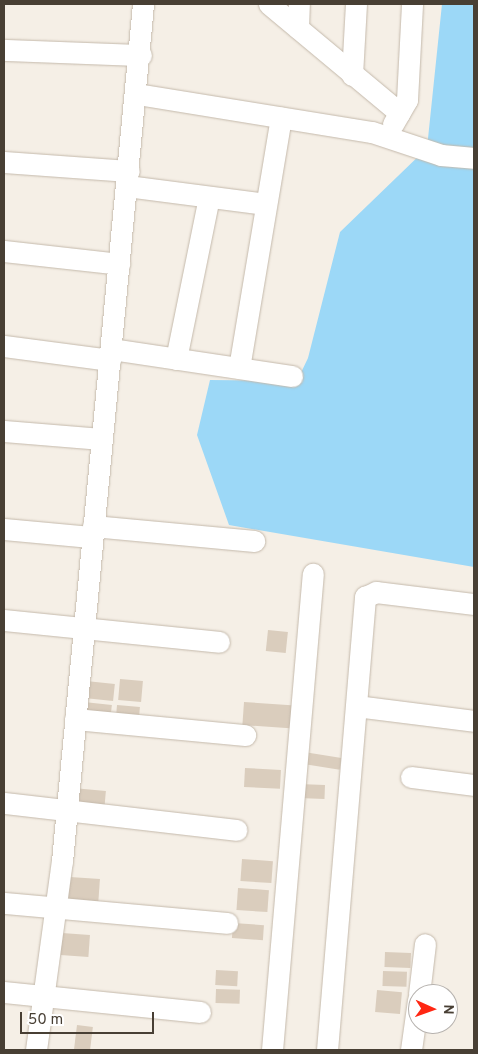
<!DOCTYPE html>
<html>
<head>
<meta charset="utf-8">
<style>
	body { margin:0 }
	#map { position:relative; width:478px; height:1054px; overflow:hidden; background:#f5efe6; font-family:Overpass,sans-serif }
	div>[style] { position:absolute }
	.water>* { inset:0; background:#9cd8f7 }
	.building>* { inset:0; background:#dacdbd; transform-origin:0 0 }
	.roads { filter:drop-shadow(0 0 1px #c4b9ab) drop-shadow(0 0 1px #c4b9ab) }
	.minor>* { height:21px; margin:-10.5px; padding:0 10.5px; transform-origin:10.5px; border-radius:10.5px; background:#fff }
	span { translate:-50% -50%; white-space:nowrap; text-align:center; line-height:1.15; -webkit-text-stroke:5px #fff; paint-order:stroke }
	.frame { position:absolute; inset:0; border:5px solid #483f34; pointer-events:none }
	.north { position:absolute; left:408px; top:984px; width:50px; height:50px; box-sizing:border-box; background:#fff; border:1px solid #b6b2ae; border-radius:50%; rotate:92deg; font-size:14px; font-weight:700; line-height:20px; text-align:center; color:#483f34 }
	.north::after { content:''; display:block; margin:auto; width:18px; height:22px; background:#ff2713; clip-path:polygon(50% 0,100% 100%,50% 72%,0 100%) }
	.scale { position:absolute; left:20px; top:1012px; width:134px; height:22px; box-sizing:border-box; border:2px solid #483f34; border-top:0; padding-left:6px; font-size:15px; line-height:18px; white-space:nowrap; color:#483f34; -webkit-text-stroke:4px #fff; paint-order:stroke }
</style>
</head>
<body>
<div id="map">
	<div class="water">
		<div style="clip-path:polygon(442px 4px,474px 4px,474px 567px,229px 525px,197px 435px,210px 380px,297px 381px,308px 358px,340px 232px,427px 148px)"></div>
	</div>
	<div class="building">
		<div style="left:268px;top:630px;width:20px;height:21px;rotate:6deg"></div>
		<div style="left:120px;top:679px;width:23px;height:21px;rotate:5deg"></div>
		<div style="left:86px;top:681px;width:29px;height:17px;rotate:6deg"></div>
		<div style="left:84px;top:702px;width:28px;height:15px;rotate:6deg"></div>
		<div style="left:244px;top:702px;width:51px;height:23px;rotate:4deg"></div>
		<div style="left:117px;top:705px;width:23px;height:17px;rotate:5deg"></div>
		<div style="left:304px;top:752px;width:38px;height:12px;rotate:9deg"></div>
		<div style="left:245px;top:768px;width:36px;height:19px;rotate:3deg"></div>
		<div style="left:299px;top:784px;width:26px;height:14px;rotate:2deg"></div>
		<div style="left:73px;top:788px;width:33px;height:17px;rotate:5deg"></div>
		<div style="left:242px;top:859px;width:31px;height:22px;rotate:4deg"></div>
		<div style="left:70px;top:877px;width:30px;height:26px;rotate:4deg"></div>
		<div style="left:238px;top:888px;width:31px;height:22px;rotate:4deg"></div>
		<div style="left:233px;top:923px;width:31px;height:15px;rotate:4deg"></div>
		<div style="left:62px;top:933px;width:28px;height:22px;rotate:4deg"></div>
		<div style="left:385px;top:952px;width:26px;height:15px;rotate:2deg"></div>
		<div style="left:216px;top:970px;width:22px;height:15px;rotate:3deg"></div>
		<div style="left:383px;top:971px;width:24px;height:15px;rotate:2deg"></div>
		<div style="left:216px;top:989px;width:24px;height:14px;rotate:2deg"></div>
		<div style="left:377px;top:990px;width:25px;height:22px;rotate:5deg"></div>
		<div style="left:77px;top:1025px;width:16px;height:25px;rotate:7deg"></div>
	</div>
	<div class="roads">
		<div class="minor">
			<div style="left:269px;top:4px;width:170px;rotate:39.8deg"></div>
			<div style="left:298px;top:28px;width:24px;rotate:-88deg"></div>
			<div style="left:4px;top:50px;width:137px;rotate:2.1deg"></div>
			<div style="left:352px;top:75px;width:71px;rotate:-86.8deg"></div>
			<div style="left:137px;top:94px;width:238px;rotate:9.2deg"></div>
			<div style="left:372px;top:132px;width:73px;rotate:18.4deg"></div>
			<div style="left:441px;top:155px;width:33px;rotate:5deg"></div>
			<div style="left:393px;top:124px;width:28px;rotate:-60deg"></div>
			<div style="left:407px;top:100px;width:96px;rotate:-87deg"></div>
			<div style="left:4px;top:162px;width:125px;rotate:4.1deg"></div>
			<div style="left:127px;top:186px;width:140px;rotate:7.4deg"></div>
			<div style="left:4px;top:251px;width:116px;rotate:6.4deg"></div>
			<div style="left:4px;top:346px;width:107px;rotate:7.5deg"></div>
			<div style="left:111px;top:349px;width:183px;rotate:8.5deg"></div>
			<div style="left:176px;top:359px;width:165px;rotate:-78.5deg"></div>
			<div style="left:239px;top:368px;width:254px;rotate:-80.5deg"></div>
			<div style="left:4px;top:431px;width:98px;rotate:4.7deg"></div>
			<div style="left:93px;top:526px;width:162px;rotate:5.3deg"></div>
			<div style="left:4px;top:529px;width:87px;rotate:5.3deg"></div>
			<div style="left:4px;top:620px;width:216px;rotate:5.8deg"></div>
			<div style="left:356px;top:706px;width:119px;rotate:7.2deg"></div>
			<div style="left:75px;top:719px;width:171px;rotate:5.4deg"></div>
			<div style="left:411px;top:777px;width:64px;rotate:7.2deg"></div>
			<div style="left:4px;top:803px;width:234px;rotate:6.6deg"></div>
			<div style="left:4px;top:903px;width:224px;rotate:5.1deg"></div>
			<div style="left:4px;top:992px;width:197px;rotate:5.8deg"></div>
			<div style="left:419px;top:994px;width:50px;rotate:-83.2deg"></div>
			<div style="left:36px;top:1050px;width:191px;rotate:-82.2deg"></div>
			<div style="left:62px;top:861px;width:861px;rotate:-84.6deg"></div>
			<div style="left:272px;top:1050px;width:478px;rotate:-85.1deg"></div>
			<div style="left:327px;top:1050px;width:455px;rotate:-85.2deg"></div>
			<div style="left:365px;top:597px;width:12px;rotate:-24deg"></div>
			<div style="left:376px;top:592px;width:99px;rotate:7deg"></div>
			<div style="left:411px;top:1050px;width:50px;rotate:-82deg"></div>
		</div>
	</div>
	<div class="frame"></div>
	<div class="north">N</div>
	<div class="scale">50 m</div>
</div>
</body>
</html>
